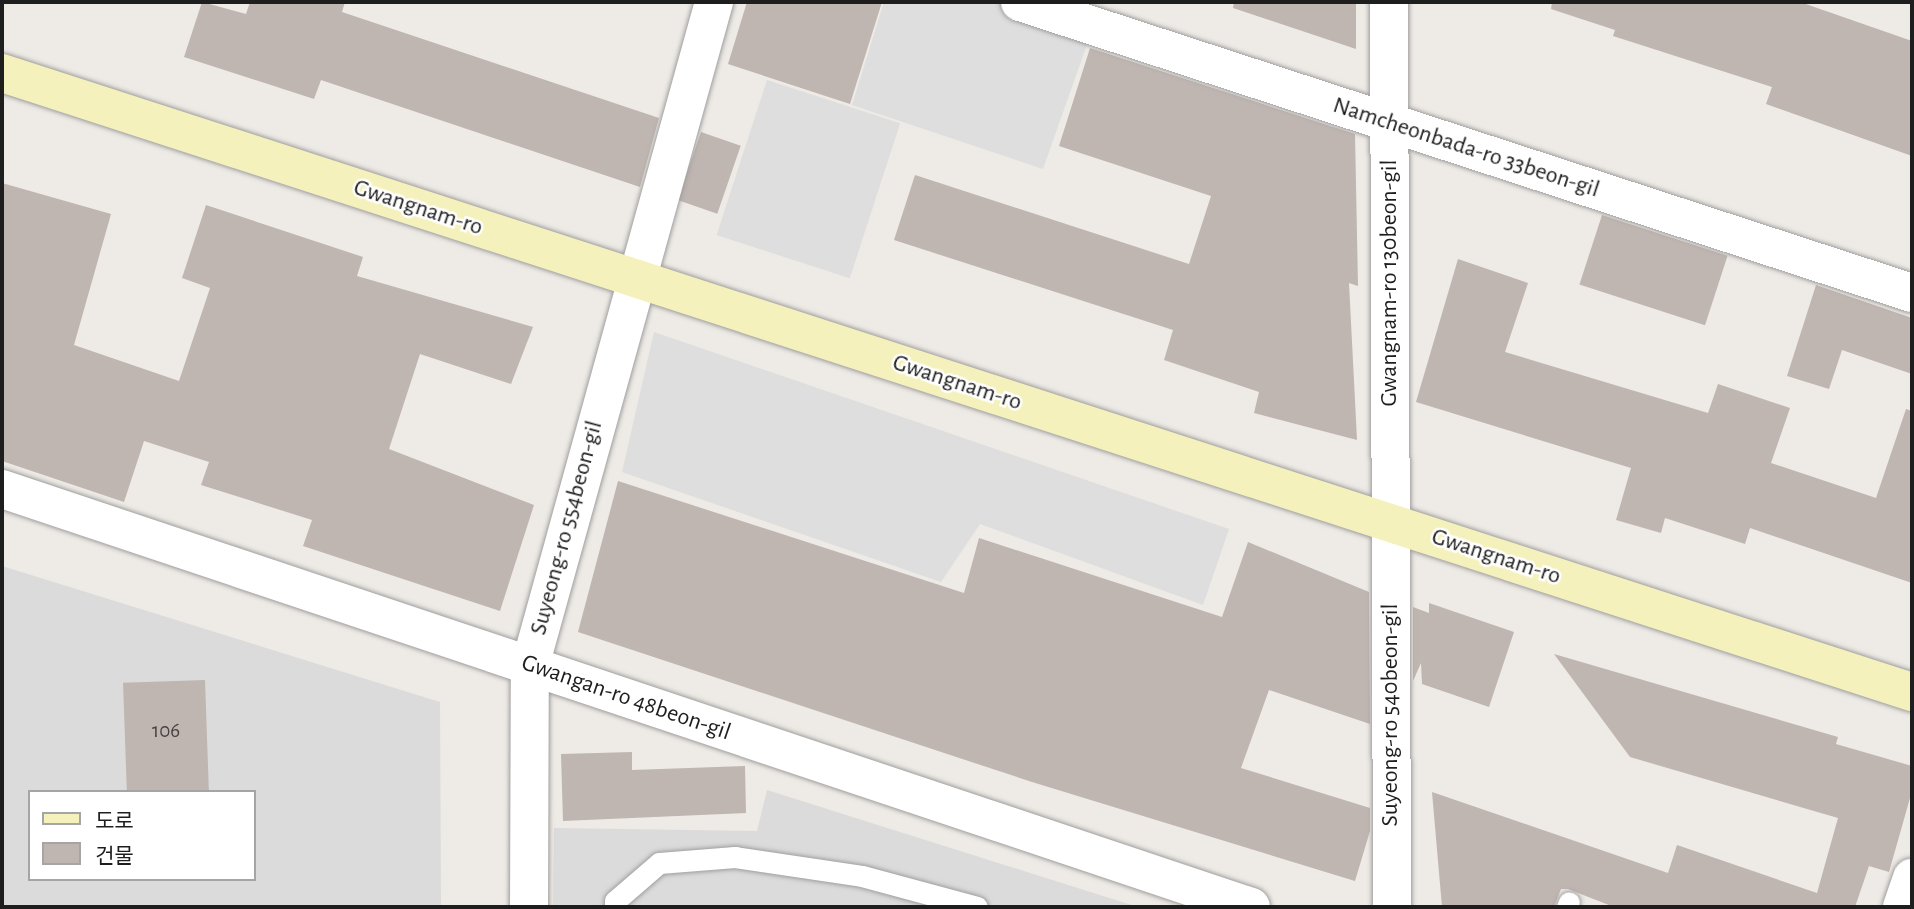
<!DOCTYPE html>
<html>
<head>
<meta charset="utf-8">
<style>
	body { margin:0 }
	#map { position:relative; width:1914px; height:909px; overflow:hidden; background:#eeeae5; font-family:"Alegreya Sans","Noto Sans KR",sans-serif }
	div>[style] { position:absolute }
	.residential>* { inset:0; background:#dcdbdb }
	.parking>* { inset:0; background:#dedede; transform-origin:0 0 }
	.building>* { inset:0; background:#bfb5b1; transform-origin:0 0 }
	.roads { filter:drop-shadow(0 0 2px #9f9f9f) drop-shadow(0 0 2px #9f9f9f) }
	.lane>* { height:21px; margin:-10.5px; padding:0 10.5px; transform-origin:10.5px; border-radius:10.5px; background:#fff }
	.street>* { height:38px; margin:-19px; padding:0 19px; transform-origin:19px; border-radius:19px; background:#fff }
	.secondary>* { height:38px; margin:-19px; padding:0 19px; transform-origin:19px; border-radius:19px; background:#f5f1bc }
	span { translate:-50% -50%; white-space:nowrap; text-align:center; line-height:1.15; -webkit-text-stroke:5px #fff; paint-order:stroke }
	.number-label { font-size:21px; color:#464443 }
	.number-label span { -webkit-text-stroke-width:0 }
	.street-label { font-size:24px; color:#1e1e1e }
	.frame { position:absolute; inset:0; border:4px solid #1e1e1e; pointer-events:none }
	.legend { position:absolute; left:28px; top:790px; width:228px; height:91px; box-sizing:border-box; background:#fff; border:2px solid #a5a5a5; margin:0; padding:9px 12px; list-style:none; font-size:21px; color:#1e1e1e }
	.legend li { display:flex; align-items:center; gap:14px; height:35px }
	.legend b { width:35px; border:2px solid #a5a5a5 }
</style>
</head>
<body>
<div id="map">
	<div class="residential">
		<div style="clip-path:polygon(evenodd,2px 566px,440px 702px,441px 907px,2px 907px,2px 566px,30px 792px,254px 792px,254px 879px,30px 879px,30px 792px)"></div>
		<div style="clip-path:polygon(767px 790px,1138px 907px,553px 907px,554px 828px,757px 831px)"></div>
	</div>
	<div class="parking">
		<div style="clip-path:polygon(884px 2px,999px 2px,1091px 33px,1043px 169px,852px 105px)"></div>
		<div style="left:767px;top:80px;width:140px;height:163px;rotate:18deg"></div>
		<div style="clip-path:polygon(654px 332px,1229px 529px,1203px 605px,980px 524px,941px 582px,622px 472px)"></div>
	</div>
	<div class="building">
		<div style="clip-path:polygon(202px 2px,246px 14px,250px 2px,345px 2px,342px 12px,659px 118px,640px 187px,321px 80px,314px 99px,184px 57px)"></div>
		<div style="clip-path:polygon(747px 2px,882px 2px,850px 104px,728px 64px)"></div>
		<div style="clip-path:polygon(1234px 2px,1356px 2px,1356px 49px,1233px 8px)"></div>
		<div style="clip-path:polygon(1552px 2px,1800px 2px,1912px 41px,1912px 156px,1766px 104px,1772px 87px,1613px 36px,1615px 30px,1551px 9px)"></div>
		<div style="clip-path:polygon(1090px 48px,1355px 134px,1358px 286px,1349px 283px,1357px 440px,1254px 413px,1259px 392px,1164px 360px,1173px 330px,894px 240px,915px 175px,1189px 264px,1211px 196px,1059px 146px)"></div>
		<div style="left:701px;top:132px;width:42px;height:72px;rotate:19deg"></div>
		<div style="clip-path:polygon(2px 183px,111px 214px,74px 345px,179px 381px,210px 288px,182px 278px,206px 205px,363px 257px,357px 276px,533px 327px,511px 384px,420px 354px,389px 449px,534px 505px,500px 611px,303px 546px,312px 520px,201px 485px,209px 462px,144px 441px,124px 502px,2px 461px)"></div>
		<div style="left:1602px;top:215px;width:132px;height:73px;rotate:18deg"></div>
		<div style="clip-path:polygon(1458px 259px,1528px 283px,1505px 352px,1708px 413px,1718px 384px,1790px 408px,1771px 463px,1876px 498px,1906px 409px,1912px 411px,1912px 583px,1750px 528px,1745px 544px,1665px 518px,1661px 533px,1616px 520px,1631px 468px,1416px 402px)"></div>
		<div style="clip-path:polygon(1816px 285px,1912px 318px,1912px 374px,1842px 350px,1829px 389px,1787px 376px)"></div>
		<div style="clip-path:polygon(618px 481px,964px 593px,979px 538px,1222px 617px,1248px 542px,1369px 592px,1370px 724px,1269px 690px,1241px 768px,1370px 808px,1370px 831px,1355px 881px,1032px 782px,578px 632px)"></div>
		<div style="clip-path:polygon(1429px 603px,1514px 632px,1489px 707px,1422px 684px,1421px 663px,1413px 681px,1413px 607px,1429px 613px)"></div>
		<div style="clip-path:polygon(1554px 654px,1838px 737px,1836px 744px,1912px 766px,1912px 791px,1889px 872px,1869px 866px,1855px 907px,1614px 907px,1568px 889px,1561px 889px,1554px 907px,1442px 907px,1432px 792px,1668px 873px,1677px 845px,1817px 893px,1838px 818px,1630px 757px)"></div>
		<div style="left:205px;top:680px;width:112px;height:82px;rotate:88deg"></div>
		<div style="clip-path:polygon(632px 752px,632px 770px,745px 766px,746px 813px,563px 821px,561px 754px)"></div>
	</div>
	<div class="roads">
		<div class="lane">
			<div style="left:615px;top:907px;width:6px;rotate:-90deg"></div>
			<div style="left:615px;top:901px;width:58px;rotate:-40.8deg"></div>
			<div style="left:659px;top:863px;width:76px;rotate:-4.5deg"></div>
			<div style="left:735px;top:857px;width:128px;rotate:8.5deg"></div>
			<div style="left:862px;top:876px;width:119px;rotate:15.1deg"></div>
			<div style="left:1567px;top:907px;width:5px;rotate:-68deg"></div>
		</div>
		<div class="street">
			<div style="left:1020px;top:2px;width:938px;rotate:18.07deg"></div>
			<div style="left:1389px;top:2px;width:905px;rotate:89.81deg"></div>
			<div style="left:2px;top:489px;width:1317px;rotate:18.5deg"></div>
			<div style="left:529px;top:907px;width:241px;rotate:-89.8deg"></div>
			<div style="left:530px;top:666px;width:689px;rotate:-74.51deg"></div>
			<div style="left:1902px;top:907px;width:31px;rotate:-71deg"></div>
		</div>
		<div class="secondary">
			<div style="left:2px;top:73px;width:2008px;rotate:17.96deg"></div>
		</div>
	</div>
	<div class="number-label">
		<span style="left:166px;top:731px">106</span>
	</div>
	<div class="street-label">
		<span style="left:1466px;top:148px;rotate:18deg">Namcheonbada-ro 33beon-gil</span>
		<span style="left:418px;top:208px;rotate:18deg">Gwangnam-ro</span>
		<span style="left:1390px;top:283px;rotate:-90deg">Gwangnam-ro 130beon-gil</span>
		<span style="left:957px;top:383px;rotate:18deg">Gwangnam-ro</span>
		<span style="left:567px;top:528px;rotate:-75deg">Suyeong-ro 554beon-gil</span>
		<span style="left:1496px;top:557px;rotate:18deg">Gwangnam-ro</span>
		<span style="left:626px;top:698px;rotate:19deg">Gwangan-ro 48beon-gil</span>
		<span style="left:1391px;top:715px;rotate:-90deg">Suyeong-ro 540beon-gil</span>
	</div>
	<div class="frame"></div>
	<ul class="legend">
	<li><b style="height:9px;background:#f5f1bc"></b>도로</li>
	<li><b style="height:19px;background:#bfb5b1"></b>건물</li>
	</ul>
</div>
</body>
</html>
